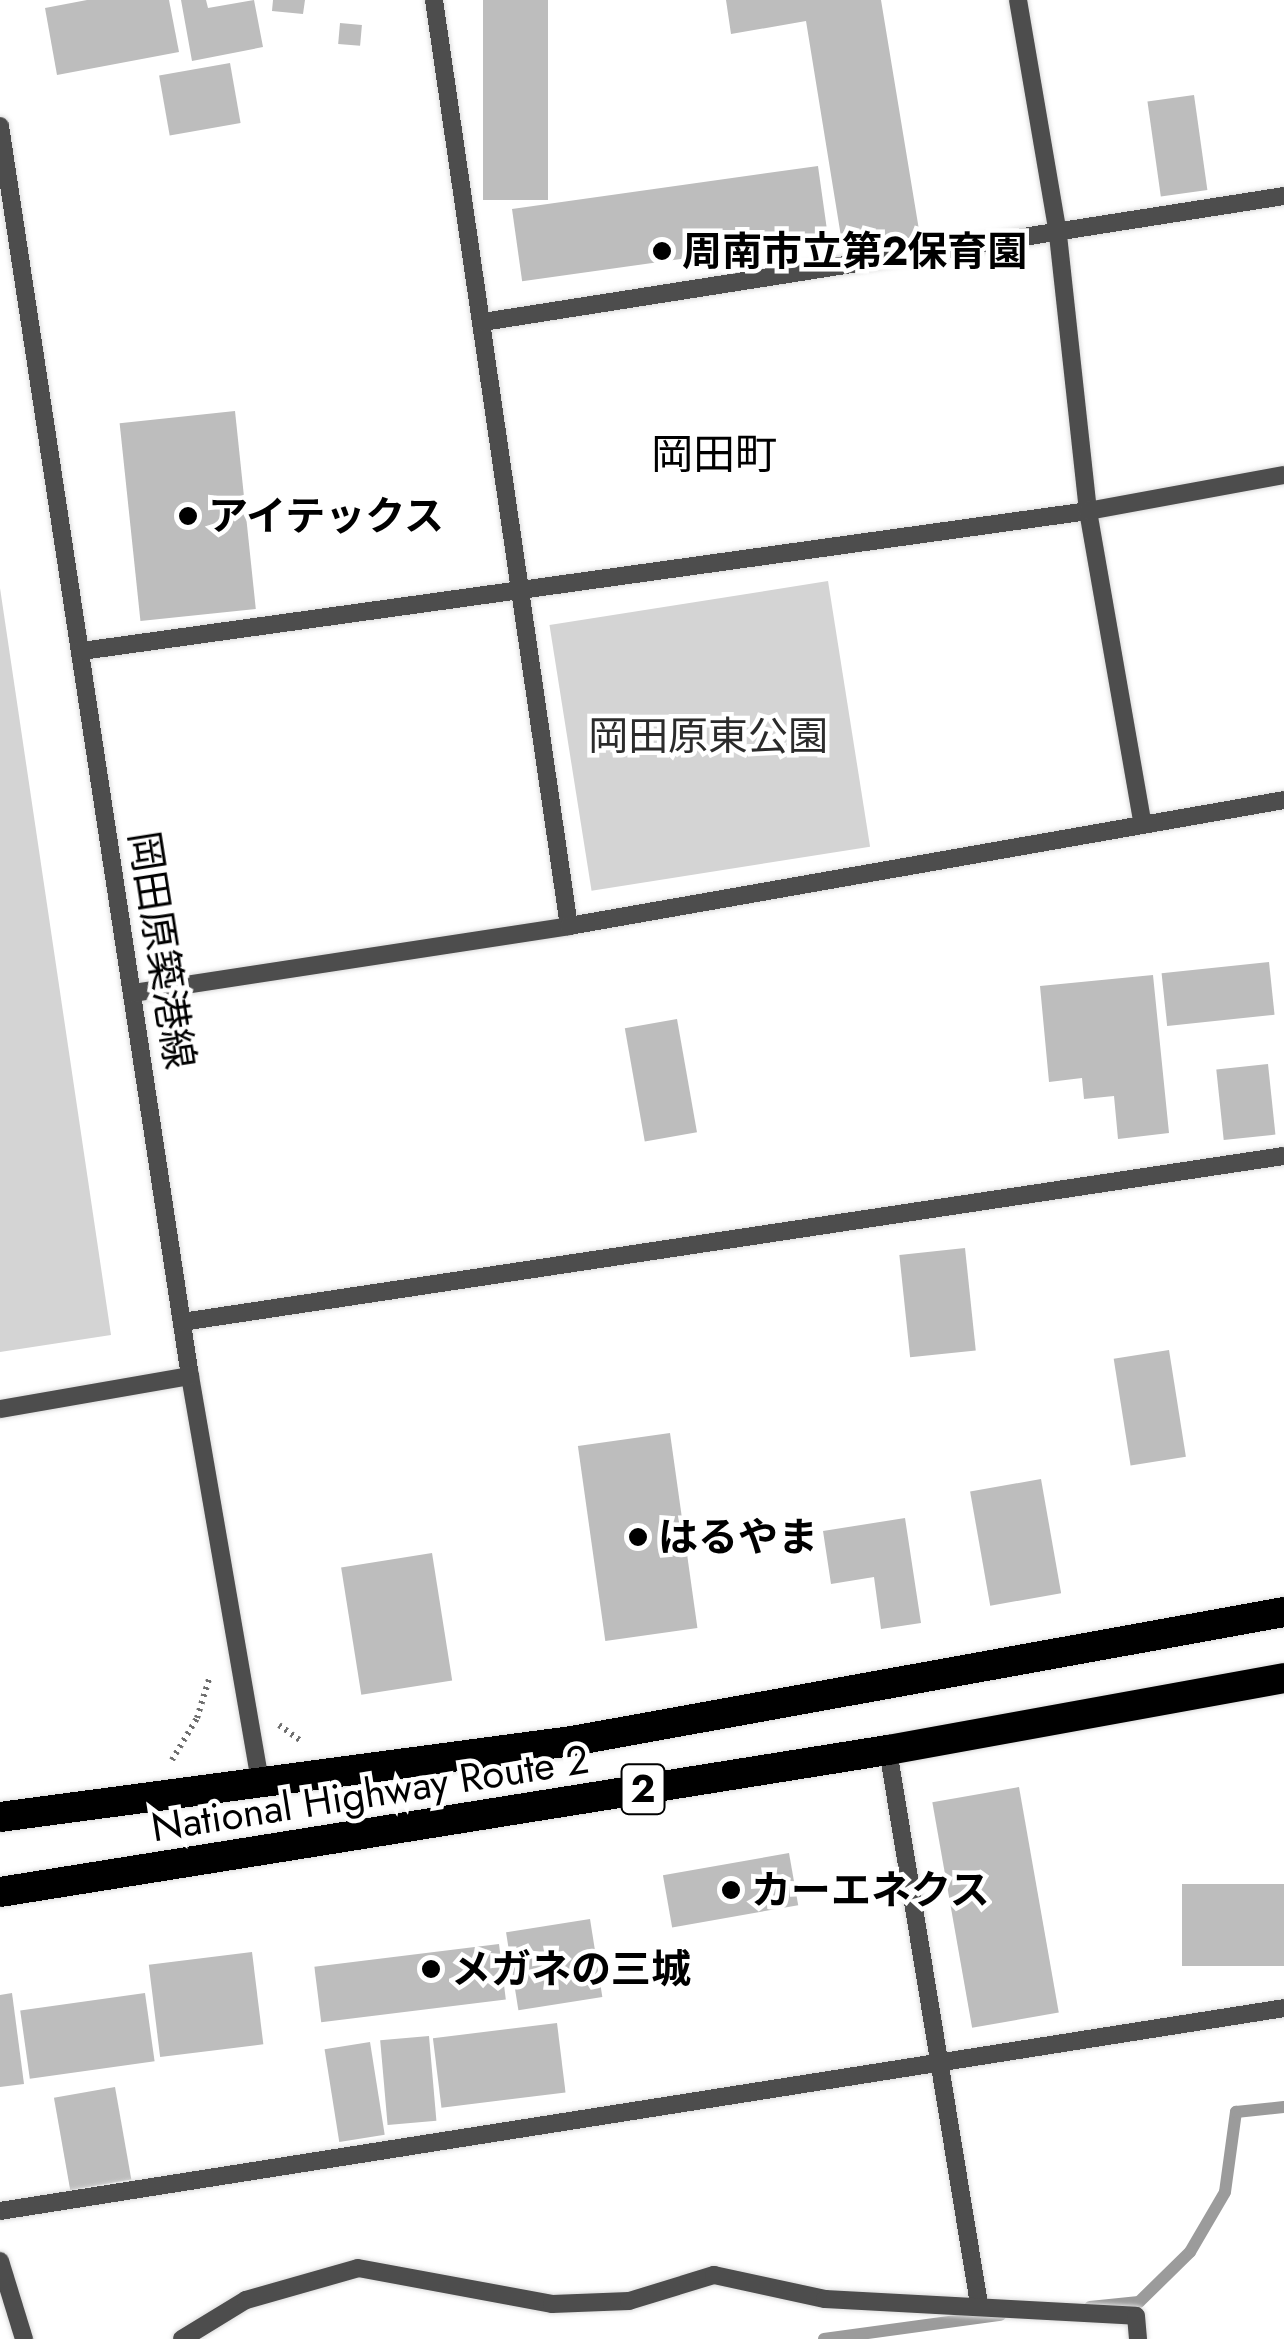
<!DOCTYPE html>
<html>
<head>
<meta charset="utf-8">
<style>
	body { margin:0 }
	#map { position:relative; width:1284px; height:2339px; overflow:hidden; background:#fff; font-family:Jost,"Noto Sans JP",sans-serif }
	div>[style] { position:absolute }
	.green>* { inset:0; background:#d4d4d4; transform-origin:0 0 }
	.stream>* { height:12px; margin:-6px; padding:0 6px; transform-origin:6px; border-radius:6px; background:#9b9b9b }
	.building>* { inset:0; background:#bdbdbd; transform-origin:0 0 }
	.path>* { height:6px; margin-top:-3px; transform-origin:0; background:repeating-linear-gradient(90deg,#6f6f6f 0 2.5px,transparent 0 7.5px) }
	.roads { filter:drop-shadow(0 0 2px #dbdbdb) drop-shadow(0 0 2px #dbdbdb) }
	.minor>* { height:18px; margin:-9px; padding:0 9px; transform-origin:9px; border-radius:9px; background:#4d4d4d }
	.highway>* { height:30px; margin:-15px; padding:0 15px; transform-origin:15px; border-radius:15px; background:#000 }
	.dots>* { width:28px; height:28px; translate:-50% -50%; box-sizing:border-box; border:5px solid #fff; border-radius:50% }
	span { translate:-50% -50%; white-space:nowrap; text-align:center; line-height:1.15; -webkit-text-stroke:9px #fff; paint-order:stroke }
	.shield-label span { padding:2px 8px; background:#fff; border:2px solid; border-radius:8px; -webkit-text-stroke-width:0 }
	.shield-label { font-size:38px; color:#000; font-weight:700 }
	.poi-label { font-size:40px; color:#000; font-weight:700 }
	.left { translate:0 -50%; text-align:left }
	.park-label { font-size:40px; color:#2b2b2b }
	.street-label { font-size:40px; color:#000 }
	.neighbourhood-label { font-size:42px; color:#000 }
</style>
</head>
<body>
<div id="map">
	<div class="green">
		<div style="left:828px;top:581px;width:269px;height:282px;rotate:81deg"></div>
		<div style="clip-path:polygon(0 588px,111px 1335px,0 1352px)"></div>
	</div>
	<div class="stream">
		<div style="left:1090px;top:2307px;width:49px;rotate:-5.8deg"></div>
		<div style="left:1139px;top:2302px;width:71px;rotate:-44.4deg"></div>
		<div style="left:1190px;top:2252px;width:69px;rotate:-59.7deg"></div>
		<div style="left:1225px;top:2192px;width:81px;rotate:-82.2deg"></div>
		<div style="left:1236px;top:2112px;width:48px;rotate:-5.9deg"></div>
		<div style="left:824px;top:2339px;width:178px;rotate:-7.8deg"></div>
	</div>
	<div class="building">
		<div style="clip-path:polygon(87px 0,169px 0,179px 52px,57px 75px,45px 8px)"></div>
		<div style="clip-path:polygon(181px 0,206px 0,208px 8px,254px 0,263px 47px,192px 61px)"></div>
		<div style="clip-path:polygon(273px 0,305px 0,303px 14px,272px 11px)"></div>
		<div style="left:483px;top:0;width:65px;height:200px"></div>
		<div style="clip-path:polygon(726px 0,881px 0,920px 236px,843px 249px,806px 21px,731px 34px)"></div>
		<div style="left:340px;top:23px;width:22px;height:21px;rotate:5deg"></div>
		<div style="left:230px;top:63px;width:61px;height:72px;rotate:80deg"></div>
		<div style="left:1194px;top:95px;width:96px;height:47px;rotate:82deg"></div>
		<div style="left:818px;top:166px;width:73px;height:309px;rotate:82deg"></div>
		<div style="left:235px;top:411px;width:199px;height:116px;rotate:84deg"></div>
		<div style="left:1269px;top:962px;width:53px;height:108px;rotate:84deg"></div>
		<div style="clip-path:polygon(1153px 975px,1169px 1133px,1118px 1139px,1114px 1096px,1084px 1099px,1082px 1078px,1049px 1082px,1040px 986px)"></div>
		<div style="left:677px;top:1019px;width:115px;height:53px;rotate:80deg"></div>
		<div style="left:1268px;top:1064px;width:71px;height:52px;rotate:84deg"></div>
		<div style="left:965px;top:1248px;width:103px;height:66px;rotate:84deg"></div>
		<div style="left:1169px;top:1350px;width:108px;height:56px;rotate:81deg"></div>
		<div style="left:670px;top:1433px;width:197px;height:93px;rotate:82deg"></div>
		<div style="left:1041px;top:1479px;width:116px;height:72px;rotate:80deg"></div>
		<div style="clip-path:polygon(905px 1518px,921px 1623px,881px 1629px,874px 1577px,831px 1584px,823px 1531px)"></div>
		<div style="left:432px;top:1553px;width:129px;height:92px;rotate:81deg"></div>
		<div style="left:1019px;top:1787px;width:229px;height:88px;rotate:80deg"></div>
		<div style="left:789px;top:1853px;width:53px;height:128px;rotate:80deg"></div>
		<div style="left:1284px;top:1884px;width:82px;height:102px;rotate:90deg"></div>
		<div style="left:590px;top:1919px;width:79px;height:85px;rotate:81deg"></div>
		<div style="left:499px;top:1944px;width:56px;height:186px;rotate:83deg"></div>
		<div style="left:252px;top:1952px;width:93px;height:104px;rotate:83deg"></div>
		<div style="clip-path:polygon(12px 1993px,24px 2084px,0 2087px,0 1995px)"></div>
		<div style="left:145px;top:1993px;width:69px;height:126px;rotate:82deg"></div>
		<div style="left:557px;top:2023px;width:70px;height:125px;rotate:83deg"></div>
		<div style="left:429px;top:2036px;width:85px;height:49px;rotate:85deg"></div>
		<div style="left:370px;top:2042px;width:94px;height:46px;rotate:81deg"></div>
		<div style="left:115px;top:2087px;width:94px;height:62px;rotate:80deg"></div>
	</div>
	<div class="path">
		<div style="left:279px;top:1725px;width:27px;rotate:36deg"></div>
		<div style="left:172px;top:1760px;width:49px;rotate:-59.2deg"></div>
		<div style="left:197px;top:1718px;width:44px;rotate:-72.8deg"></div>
	</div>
	<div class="roads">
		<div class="minor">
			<div style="left:434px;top:0;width:936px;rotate:81.71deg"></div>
			<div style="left:1018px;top:0;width:238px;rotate:80.3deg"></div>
			<div style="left:1058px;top:235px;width:278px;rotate:83.8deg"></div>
			<div style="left:1088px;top:511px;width:315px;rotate:80.1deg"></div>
			<div style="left:0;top:126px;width:1264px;rotate:81.36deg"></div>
			<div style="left:190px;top:1376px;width:413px;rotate:80.2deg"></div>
			<div style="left:483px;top:322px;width:811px;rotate:-8.94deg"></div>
			<div style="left:82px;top:651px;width:1016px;rotate:-7.92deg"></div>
			<div style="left:1088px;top:511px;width:199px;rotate:-10.4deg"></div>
			<div style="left:133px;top:993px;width:441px;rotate:-8.7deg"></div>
			<div style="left:569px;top:926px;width:726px;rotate:-9.99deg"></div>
			<div style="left:182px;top:1322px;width:1114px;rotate:-8.57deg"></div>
			<div style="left:0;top:1409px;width:193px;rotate:-9.9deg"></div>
			<div style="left:888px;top:1750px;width:561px;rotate:80.67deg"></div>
			<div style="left:0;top:2211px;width:1300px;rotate:-8.98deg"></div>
			<div style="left:0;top:2261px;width:82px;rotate:72.9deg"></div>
			<div style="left:182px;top:2339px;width:75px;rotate:-31.4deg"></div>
			<div style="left:246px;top:2300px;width:116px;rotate:-15.9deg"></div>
			<div style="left:358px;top:2268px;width:197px;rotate:10.5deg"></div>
			<div style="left:552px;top:2304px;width:77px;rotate:-2.2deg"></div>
			<div style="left:629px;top:2301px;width:89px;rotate:-17deg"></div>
			<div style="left:714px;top:2275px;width:114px;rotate:12.2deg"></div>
			<div style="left:825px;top:2299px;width:311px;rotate:3.1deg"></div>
			<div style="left:1136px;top:2316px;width:23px;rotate:85deg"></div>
		</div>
		<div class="highway">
			<div style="left:0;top:1817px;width:577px;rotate:-7.57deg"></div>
			<div style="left:572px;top:1741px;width:724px;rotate:-10.27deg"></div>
			<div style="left:0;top:1892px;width:899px;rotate:-9.09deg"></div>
			<div style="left:888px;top:1750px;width:402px;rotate:-10.3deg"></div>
		</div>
	</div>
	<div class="dots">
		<div style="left:662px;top:251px;background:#000"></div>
		<div style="left:188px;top:516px;background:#000"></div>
		<div style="left:638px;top:1537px;background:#000"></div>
		<div style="left:731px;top:1890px;background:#000"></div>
		<div style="left:431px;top:1969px;background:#000"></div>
	</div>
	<div class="shield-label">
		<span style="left:643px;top:1789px">2</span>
	</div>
	<div class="poi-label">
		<span class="left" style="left:682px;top:251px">周南市立第２保育園</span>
		<span class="left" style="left:208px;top:516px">アイテックス</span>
		<span class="left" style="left:658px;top:1537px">はるやま</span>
		<span class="left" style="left:751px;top:1890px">カーエネクス</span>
		<span class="left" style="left:451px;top:1969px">メガネの三城</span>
	</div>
	<div class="park-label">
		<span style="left:708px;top:736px">岡田原東公園</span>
	</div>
	<div class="street-label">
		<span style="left:162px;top:950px;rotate:81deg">岡田原築港線</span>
		<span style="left:370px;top:1793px;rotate:-9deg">National Highway Route 2</span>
	</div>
	<div class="neighbourhood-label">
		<span style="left:714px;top:455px">岡田町</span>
	</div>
</div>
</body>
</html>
